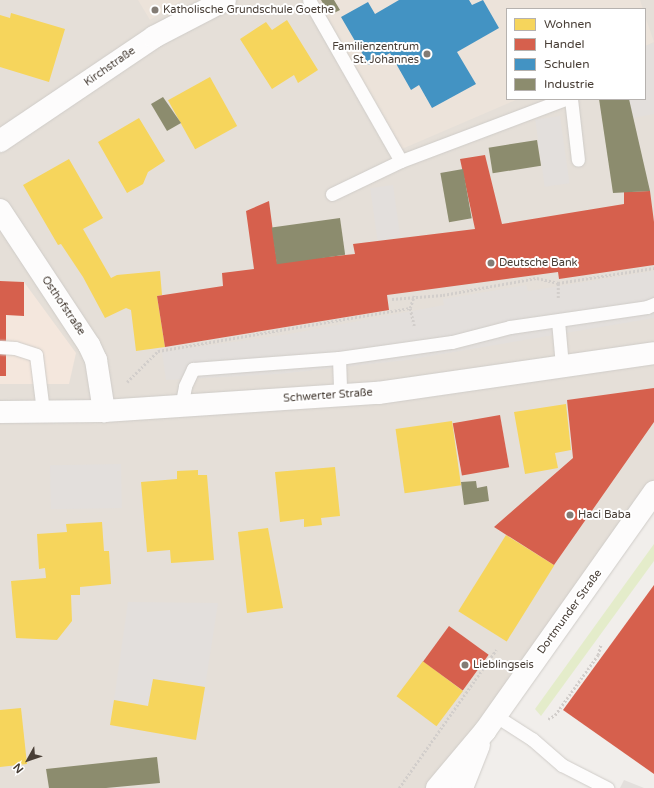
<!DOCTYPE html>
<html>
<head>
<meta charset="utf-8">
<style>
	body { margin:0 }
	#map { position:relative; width:654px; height:788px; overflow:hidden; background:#f1eeeb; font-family:"Varela Round",sans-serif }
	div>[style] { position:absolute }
	.residential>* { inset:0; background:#e5dfd8 }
	.commercial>* { inset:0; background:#f4e7dd }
	.education>* { inset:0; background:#ece3da }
	.green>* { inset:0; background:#e4ecca }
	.parking>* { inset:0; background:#e3dfdc; transform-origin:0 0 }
	.homes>* { inset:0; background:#f6d55c; transform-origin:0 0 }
	.shops>* { inset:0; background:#d6604d; transform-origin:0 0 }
	.schools>* { inset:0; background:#4393c3 }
	.industry>* { inset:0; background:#8c8c6e; transform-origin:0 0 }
	.path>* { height:2.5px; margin-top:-1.25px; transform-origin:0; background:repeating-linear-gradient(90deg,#d2cecb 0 2px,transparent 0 4px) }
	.roads { filter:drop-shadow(0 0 1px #cfccc8) drop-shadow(0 0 1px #cfccc8) }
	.lane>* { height:13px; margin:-6.5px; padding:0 6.5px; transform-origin:6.5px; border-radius:6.5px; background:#fdfcfc }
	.street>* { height:22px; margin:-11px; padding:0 11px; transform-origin:11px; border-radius:11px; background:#fdfcfc }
	.dots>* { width:11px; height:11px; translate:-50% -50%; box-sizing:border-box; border:2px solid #fff; border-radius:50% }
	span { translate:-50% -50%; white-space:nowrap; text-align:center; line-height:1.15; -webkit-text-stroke:4px #fff; paint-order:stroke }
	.poi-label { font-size:11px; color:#483e36 }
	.left { translate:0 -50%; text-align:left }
	.right { translate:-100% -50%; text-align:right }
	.street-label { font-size:11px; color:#483e36 }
	.legend { position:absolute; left:506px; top:8px; width:140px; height:92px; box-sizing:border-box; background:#fff; border:1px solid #b6b2af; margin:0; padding:5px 7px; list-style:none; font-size:12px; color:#483e36 }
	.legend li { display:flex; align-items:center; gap:8px; height:20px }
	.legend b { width:20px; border:1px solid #b6b2af }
	.north { position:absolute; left:8px; top:740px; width:40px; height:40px; -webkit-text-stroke:3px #fff; paint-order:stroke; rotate:230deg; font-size:11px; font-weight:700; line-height:16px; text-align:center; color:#483e36 }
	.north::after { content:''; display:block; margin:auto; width:14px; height:18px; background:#483e36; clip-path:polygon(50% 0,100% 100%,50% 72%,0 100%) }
</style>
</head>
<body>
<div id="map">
	<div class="residential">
		<div style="clip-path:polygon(evenodd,0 0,654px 0,654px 490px,437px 788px,0 788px,0 0,507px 9px,645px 9px,645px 99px,507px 99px,507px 9px)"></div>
	</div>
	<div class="commercial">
		<div style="clip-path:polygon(0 281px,24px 282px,76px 353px,69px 384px,0 384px)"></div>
	</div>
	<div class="education">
		<div style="clip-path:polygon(138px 0,182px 0,150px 20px)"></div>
		<div style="clip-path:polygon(315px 0,640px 0,643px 9px,507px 9px,507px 99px,518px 99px,402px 149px)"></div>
		<div style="clip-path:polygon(645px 16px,654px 42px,645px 46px)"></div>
	</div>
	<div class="green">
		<div style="clip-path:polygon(654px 544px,654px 561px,541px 716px,535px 709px)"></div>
	</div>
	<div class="parking">
		<div style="clip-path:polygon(654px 43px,654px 114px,633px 118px,629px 99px,645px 99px,645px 46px)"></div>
		<div style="left:560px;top:116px;width:68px;height:25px;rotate:82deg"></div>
		<div style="left:393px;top:185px;width:53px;height:23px;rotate:82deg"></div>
		<div style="clip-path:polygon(654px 271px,654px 318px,407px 360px,279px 374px,166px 380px,162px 352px,289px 334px,444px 305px,443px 299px,526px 285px,528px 291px)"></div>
		<div style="left:121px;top:464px;width:44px;height:71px;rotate:89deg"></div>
		<div style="clip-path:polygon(128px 602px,218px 603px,205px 687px,153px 679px,148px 706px,114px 700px)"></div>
		<div style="clip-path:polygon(624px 780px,644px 788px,620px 788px)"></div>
	</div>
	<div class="homes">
		<div style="clip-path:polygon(11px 13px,65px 29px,49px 82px,0 67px,0 15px,10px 18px)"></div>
		<div style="clip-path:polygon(287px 20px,318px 70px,298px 83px,294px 75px,272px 89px,240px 39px,266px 22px,272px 30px)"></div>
		<div style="left:210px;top:77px;width:56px;height:48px;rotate:61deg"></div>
		<div style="clip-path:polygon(139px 118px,165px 161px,148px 172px,143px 184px,127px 193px,98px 142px)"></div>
		<div style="clip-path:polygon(69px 159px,103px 218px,83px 229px,111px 278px,117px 275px,160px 271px,162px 295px,157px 296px,165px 347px,136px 351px,131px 310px,126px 308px,105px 318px,83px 277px,61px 244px,58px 245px,23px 185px)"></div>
		<div style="clip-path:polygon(566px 404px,571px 450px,555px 453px,558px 468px,525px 474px,514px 412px)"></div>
		<div style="left:452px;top:421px;width:65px;height:57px;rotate:82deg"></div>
		<div style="clip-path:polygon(335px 467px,340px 516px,321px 518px,322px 525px,304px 527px,304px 519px,280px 522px,275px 472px)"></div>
		<div style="clip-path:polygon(198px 470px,198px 475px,207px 475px,214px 560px,171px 563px,170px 550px,147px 552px,141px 482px,177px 479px,177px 471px)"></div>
		<div style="clip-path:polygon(102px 522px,104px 551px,109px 551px,111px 584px,80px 587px,80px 595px,71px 595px,72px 621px,57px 640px,16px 638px,11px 581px,46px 578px,45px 568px,39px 569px,37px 534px,67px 532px,66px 524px)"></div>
		<div style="clip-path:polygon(268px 528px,283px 608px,247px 613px,238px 532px)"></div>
		<div style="left:506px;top:535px;width:57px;height:90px;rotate:32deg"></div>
		<div style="left:423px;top:661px;width:50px;height:44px;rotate:37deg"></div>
		<div style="clip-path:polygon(153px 679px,205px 687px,196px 740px,110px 725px,114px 700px,148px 706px)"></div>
		<div style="clip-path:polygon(21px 708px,27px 764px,0 767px,0 710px)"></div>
	</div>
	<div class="shops">
		<div style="clip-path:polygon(485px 155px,502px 224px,624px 204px,624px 192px,650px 191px,654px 222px,654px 265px,559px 279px,558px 272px,387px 295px,389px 310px,165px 347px,157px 296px,223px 286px,222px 273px,254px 269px,246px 211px,269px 201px,277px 262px,355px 254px,353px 244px,475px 229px,460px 159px)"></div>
		<div style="clip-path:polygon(0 281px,24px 282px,24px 316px,6px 315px,6px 376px,0 376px)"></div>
		<div style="clip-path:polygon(654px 388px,654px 422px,554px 565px,494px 527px,573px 458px,567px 400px)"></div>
		<div style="left:500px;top:415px;width:53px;height:48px;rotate:80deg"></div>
		<div style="clip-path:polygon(654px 585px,654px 774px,563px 710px)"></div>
		<div style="left:449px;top:626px;width:49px;height:44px;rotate:36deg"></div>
	</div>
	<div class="schools">
		<div style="clip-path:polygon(399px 0,469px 0,472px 5px,483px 0,499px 28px,457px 52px,476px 84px,432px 108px,419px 85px,411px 90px,390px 53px,369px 65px,341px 17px,368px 2px,375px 14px)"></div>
	</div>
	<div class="industry">
		<div style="clip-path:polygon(321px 0,334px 0,340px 10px,330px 15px)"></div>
		<div style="clip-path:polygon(163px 97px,181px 123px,167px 131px,151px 104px)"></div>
		<div style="clip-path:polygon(599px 99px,629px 99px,650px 191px,613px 193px)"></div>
		<div style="left:537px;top:140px;width:26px;height:49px;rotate:81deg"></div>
		<div style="left:463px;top:169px;width:50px;height:23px;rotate:80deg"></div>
		<div style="left:340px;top:218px;width:37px;height:69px;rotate:82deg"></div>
		<div style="clip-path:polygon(476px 481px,477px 488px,487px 486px,489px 501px,464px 505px,461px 482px)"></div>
		<div style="clip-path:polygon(157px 757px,160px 783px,106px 788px,49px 788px,46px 769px)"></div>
	</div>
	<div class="path">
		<div style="left:558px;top:298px;width:15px;rotate:-90deg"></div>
		<div style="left:392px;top:299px;width:51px;rotate:-4.5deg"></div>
		<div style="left:443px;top:295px;width:96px;rotate:-10.3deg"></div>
		<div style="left:537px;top:278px;width:22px;rotate:13deg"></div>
		<div style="left:558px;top:283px;width:97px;rotate:-8.9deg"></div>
		<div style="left:414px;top:326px;width:18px;rotate:-103deg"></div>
		<div style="left:410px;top:308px;width:13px;rotate:-72deg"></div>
		<div style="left:127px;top:382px;width:44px;rotate:-45deg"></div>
		<div style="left:158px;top:351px;width:256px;rotate:-9.7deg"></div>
		<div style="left:548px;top:719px;width:8px;rotate:-30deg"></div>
		<div style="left:555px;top:715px;width:74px;rotate:-54.4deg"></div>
		<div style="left:598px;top:655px;width:11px;rotate:-75deg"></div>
		<div style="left:399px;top:788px;width:169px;rotate:-54.9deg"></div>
	</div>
	<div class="roads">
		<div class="lane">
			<div style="left:309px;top:0;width:185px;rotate:60.3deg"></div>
			<div style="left:401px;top:161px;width:175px;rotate:-20.7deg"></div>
			<div style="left:571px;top:99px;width:61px;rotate:83.5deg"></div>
			<div style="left:332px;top:194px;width:76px;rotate:-25.6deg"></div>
			<div style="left:558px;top:321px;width:45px;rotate:84.9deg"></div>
			<div style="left:0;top:347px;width:15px;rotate:4deg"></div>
			<div style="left:15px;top:348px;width:22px;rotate:18deg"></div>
			<div style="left:36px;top:355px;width:56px;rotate:82.9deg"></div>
			<div style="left:339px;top:358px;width:37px;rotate:88deg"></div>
			<div style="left:181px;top:407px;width:21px;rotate:-79deg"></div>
			<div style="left:185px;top:386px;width:19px;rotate:-65deg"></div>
			<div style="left:193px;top:369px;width:146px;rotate:-4.3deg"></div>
			<div style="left:339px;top:358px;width:114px;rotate:-8.1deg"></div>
			<div style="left:452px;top:342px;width:60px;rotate:-14.5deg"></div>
			<div style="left:510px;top:327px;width:138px;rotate:-8.3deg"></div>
			<div style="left:647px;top:307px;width:8px;rotate:-23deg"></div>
			<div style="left:496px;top:716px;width:43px;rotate:32.6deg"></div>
			<div style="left:532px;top:739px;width:40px;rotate:41deg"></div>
			<div style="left:562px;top:765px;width:51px;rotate:27.1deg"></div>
		</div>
		<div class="street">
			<div style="left:0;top:141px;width:186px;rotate:-34deg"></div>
			<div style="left:154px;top:37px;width:80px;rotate:-27.5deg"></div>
			<div style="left:0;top:210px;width:162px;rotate:56.6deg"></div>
			<div style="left:89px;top:345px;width:17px;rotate:65deg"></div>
			<div style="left:96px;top:360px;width:52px;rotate:81.1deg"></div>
			<div style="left:0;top:412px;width:104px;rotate:-0.6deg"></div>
			<div style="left:104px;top:411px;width:275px;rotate:-3.8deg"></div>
			<div style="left:378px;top:393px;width:279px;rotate:-8.2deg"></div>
			<div style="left:437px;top:788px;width:75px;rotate:-49.9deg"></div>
			<div style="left:485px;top:731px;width:293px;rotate:-54.7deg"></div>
			<div style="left:462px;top:788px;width:46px;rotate:-68.4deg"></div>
		</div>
	</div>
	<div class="dots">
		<div style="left:155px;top:10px;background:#837c75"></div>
		<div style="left:427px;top:54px;background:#837c75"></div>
		<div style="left:491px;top:263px;background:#837c75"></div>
		<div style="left:570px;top:515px;background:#837c75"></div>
		<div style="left:465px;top:665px;background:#837c75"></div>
	</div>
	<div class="poi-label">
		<span class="left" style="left:163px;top:10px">Katholische Grundschule Goethe</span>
		<span class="right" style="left:419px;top:54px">Familienzentrum<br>St. Johannes</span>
		<span class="left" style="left:499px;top:263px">Deutsche Bank</span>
		<span class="left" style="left:578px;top:515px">Haci Baba</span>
		<span class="left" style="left:473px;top:665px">Lieblingseis</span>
	</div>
	<div class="street-label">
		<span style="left:110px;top:67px;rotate:-35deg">Kirchstraße</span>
		<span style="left:63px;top:306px;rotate:56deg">Osthofstraße</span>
		<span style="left:328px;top:396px;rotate:-4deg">Schwerter Straße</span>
		<span style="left:570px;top:612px;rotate:-54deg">Dortmunder Straße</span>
	</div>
	<ul class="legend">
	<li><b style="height:11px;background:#f6d55c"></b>Wohnen</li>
	<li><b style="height:11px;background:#d6604d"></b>Handel</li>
	<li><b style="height:11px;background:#4393c3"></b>Schulen</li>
	<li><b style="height:11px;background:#8c8c6e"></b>Industrie</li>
	</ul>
	<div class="north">N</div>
</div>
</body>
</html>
